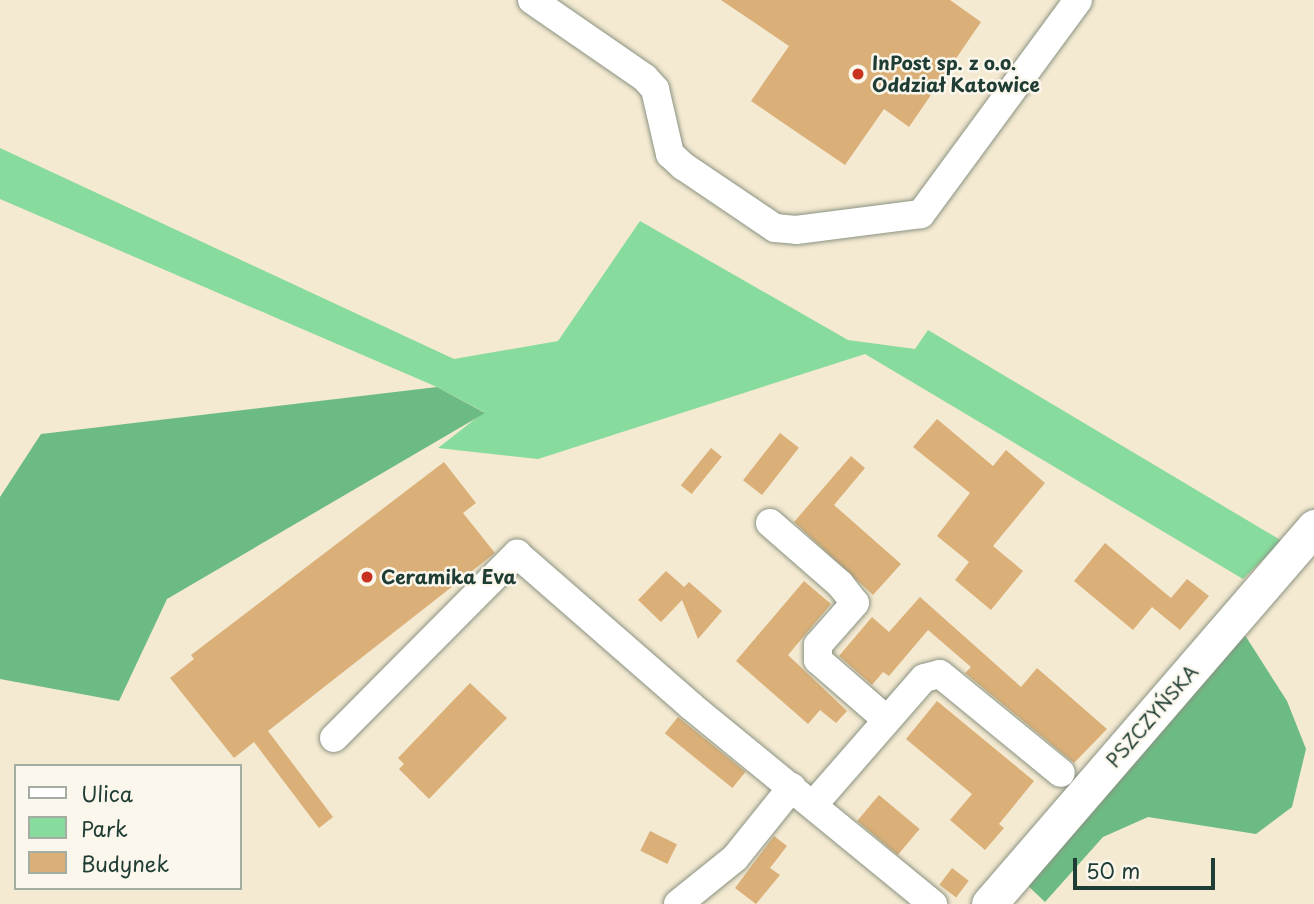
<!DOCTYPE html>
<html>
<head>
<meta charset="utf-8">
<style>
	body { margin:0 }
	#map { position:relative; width:1314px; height:904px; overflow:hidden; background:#f4e9d1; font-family:"Playpen Sans",sans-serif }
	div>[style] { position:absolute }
	.green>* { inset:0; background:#87db9c }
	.forest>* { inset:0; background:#6dbb84 }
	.building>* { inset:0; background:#dbb078; transform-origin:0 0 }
	.roads { filter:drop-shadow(0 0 2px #8a9382) drop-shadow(0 0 2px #8a9382) }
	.minor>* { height:28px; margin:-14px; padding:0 14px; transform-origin:14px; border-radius:14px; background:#fff }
	.major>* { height:35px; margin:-17.5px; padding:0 17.5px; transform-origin:17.5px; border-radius:17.5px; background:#fff }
	.dots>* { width:19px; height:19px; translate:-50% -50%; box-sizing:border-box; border:4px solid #fbf7ec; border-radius:50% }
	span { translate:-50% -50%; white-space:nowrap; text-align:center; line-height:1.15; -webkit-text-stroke:5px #fbf7ec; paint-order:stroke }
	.poi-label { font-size:19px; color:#1f3d34; font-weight:700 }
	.left { translate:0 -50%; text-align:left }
	.street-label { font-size:19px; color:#1f3d34 }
	.legend { position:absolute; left:14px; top:764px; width:228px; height:126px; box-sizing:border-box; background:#fbf7ec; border:2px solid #a3ada2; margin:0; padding:9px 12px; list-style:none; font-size:21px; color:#1f3d34 }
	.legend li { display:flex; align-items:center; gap:14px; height:35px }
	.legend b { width:35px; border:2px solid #a3ada2 }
	.scale { position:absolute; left:1073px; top:858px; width:142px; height:32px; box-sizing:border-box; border:4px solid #1f3d34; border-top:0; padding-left:9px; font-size:21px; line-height:24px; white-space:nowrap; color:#1f3d34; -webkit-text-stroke:5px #fbf7ec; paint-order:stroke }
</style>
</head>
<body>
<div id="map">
	<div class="green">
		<div style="clip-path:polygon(0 148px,454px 359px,558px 341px,640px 221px,848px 340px,915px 349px,928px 330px,1282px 541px,1243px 579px,865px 354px,538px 459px,438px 448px,484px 412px,437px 387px,0 199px)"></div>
	</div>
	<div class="forest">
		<div style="clip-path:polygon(437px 387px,485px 413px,167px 599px,119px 701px,0 679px,0 497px,41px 434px)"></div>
		<div style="clip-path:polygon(1241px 629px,1287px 701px,1306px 749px,1292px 807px,1256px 834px,1148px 817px,1103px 837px,1045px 902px,1023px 881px)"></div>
	</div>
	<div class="building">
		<div style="clip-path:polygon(721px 0,950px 0,981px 22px,909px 127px,884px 109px,845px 165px,751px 101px,789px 46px)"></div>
		<div style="clip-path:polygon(937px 419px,993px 466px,1006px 450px,1045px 483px,993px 546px,1023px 571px,991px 610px,955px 580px,969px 562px,937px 536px,970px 493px,913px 447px)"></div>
		<div style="left:780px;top:433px;width:24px;height:60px;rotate:38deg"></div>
		<div style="left:711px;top:448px;width:14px;height:48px;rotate:39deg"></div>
		<div style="clip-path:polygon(851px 456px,865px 468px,834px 505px,901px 564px,873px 595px,794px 522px)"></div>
		<div style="clip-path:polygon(444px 462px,476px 503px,463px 513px,495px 553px,268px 731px,333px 817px,319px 828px,254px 742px,234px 758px,170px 678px,194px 659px,191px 655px)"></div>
		<div style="clip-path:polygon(1105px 543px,1171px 598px,1187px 579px,1209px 596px,1180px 630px,1152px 607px,1133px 630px,1074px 581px)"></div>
		<div style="clip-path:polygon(666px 571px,684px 587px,689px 582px,722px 611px,698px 639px,682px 600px,661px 622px,638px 600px)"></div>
		<div style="clip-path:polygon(804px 581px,831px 604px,788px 655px,847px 711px,836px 723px,820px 710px,808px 724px,736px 661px)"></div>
		<div style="clip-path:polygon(920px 597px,1021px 687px,1037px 668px,1107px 729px,1074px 763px,965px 673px,971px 667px,928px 630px,889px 676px,883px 672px,872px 685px,839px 656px,872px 617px,889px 632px)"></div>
		<div style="clip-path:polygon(470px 683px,507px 718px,429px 799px,399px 769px,404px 764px,398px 758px)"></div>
		<div style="clip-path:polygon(937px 701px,1034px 781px,999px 824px,1004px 828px,985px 850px,950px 820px,972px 794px,906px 739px)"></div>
		<div style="left:678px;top:717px;width:87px;height:21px;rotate:39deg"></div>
		<div style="left:879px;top:795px;width:53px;height:34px;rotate:40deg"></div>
		<div style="left:650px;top:831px;width:30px;height:22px;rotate:26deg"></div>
		<div style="clip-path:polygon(774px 836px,787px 846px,770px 868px,780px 875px,756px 904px,735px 888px)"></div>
		<div style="left:952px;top:868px;width:21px;height:21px;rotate:37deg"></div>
	</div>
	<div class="roads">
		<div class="minor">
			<div style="left:532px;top:0;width:137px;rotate:34.6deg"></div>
			<div style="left:645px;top:78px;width:15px;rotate:48deg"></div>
			<div style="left:655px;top:89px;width:67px;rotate:77deg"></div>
			<div style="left:670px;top:154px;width:18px;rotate:43deg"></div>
			<div style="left:683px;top:166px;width:111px;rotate:34deg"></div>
			<div style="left:775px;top:228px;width:21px;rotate:5deg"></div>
			<div style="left:796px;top:230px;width:126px;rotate:-7.3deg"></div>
			<div style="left:921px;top:214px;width:265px;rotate:-53.7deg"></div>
			<div style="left:770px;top:523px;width:93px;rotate:41.1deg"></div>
			<div style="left:840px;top:584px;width:24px;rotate:52deg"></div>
			<div style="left:855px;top:603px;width:56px;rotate:131.4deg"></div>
			<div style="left:818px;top:645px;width:15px;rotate:90deg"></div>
			<div style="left:818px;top:660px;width:91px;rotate:41deg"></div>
			<div style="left:334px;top:738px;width:260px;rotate:-45.2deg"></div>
			<div style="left:517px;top:554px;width:231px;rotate:41.1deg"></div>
			<div style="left:691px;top:706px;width:313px;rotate:39.3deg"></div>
			<div style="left:814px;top:804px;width:167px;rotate:-48.9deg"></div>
			<div style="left:924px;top:678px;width:16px;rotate:-14deg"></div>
			<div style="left:940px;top:674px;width:156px;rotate:39.3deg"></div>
			<div style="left:678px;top:904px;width:73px;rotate:-38.9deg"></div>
			<div style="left:735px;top:858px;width:91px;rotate:-51.2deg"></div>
		</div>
		<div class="major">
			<div style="left:989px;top:904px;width:498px;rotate:-49.2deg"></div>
		</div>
	</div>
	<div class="dots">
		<div style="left:858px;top:74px;background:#c8321e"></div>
		<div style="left:367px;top:577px;background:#c8321e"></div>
	</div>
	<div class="poi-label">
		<span class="left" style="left:872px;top:74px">InPost sp. z o.o.<br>Oddział Katowice</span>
		<span class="left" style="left:381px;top:577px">Ceramika Eva</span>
	</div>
	<div class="street-label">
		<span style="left:1152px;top:716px;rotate:-49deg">PSZCZYŃSKA</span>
	</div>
	<ul class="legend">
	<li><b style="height:9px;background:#fff"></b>Ulica</li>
	<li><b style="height:19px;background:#87db9c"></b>Park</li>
	<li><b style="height:19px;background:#dbb078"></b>Budynek</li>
	</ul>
	<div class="scale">50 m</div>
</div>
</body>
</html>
